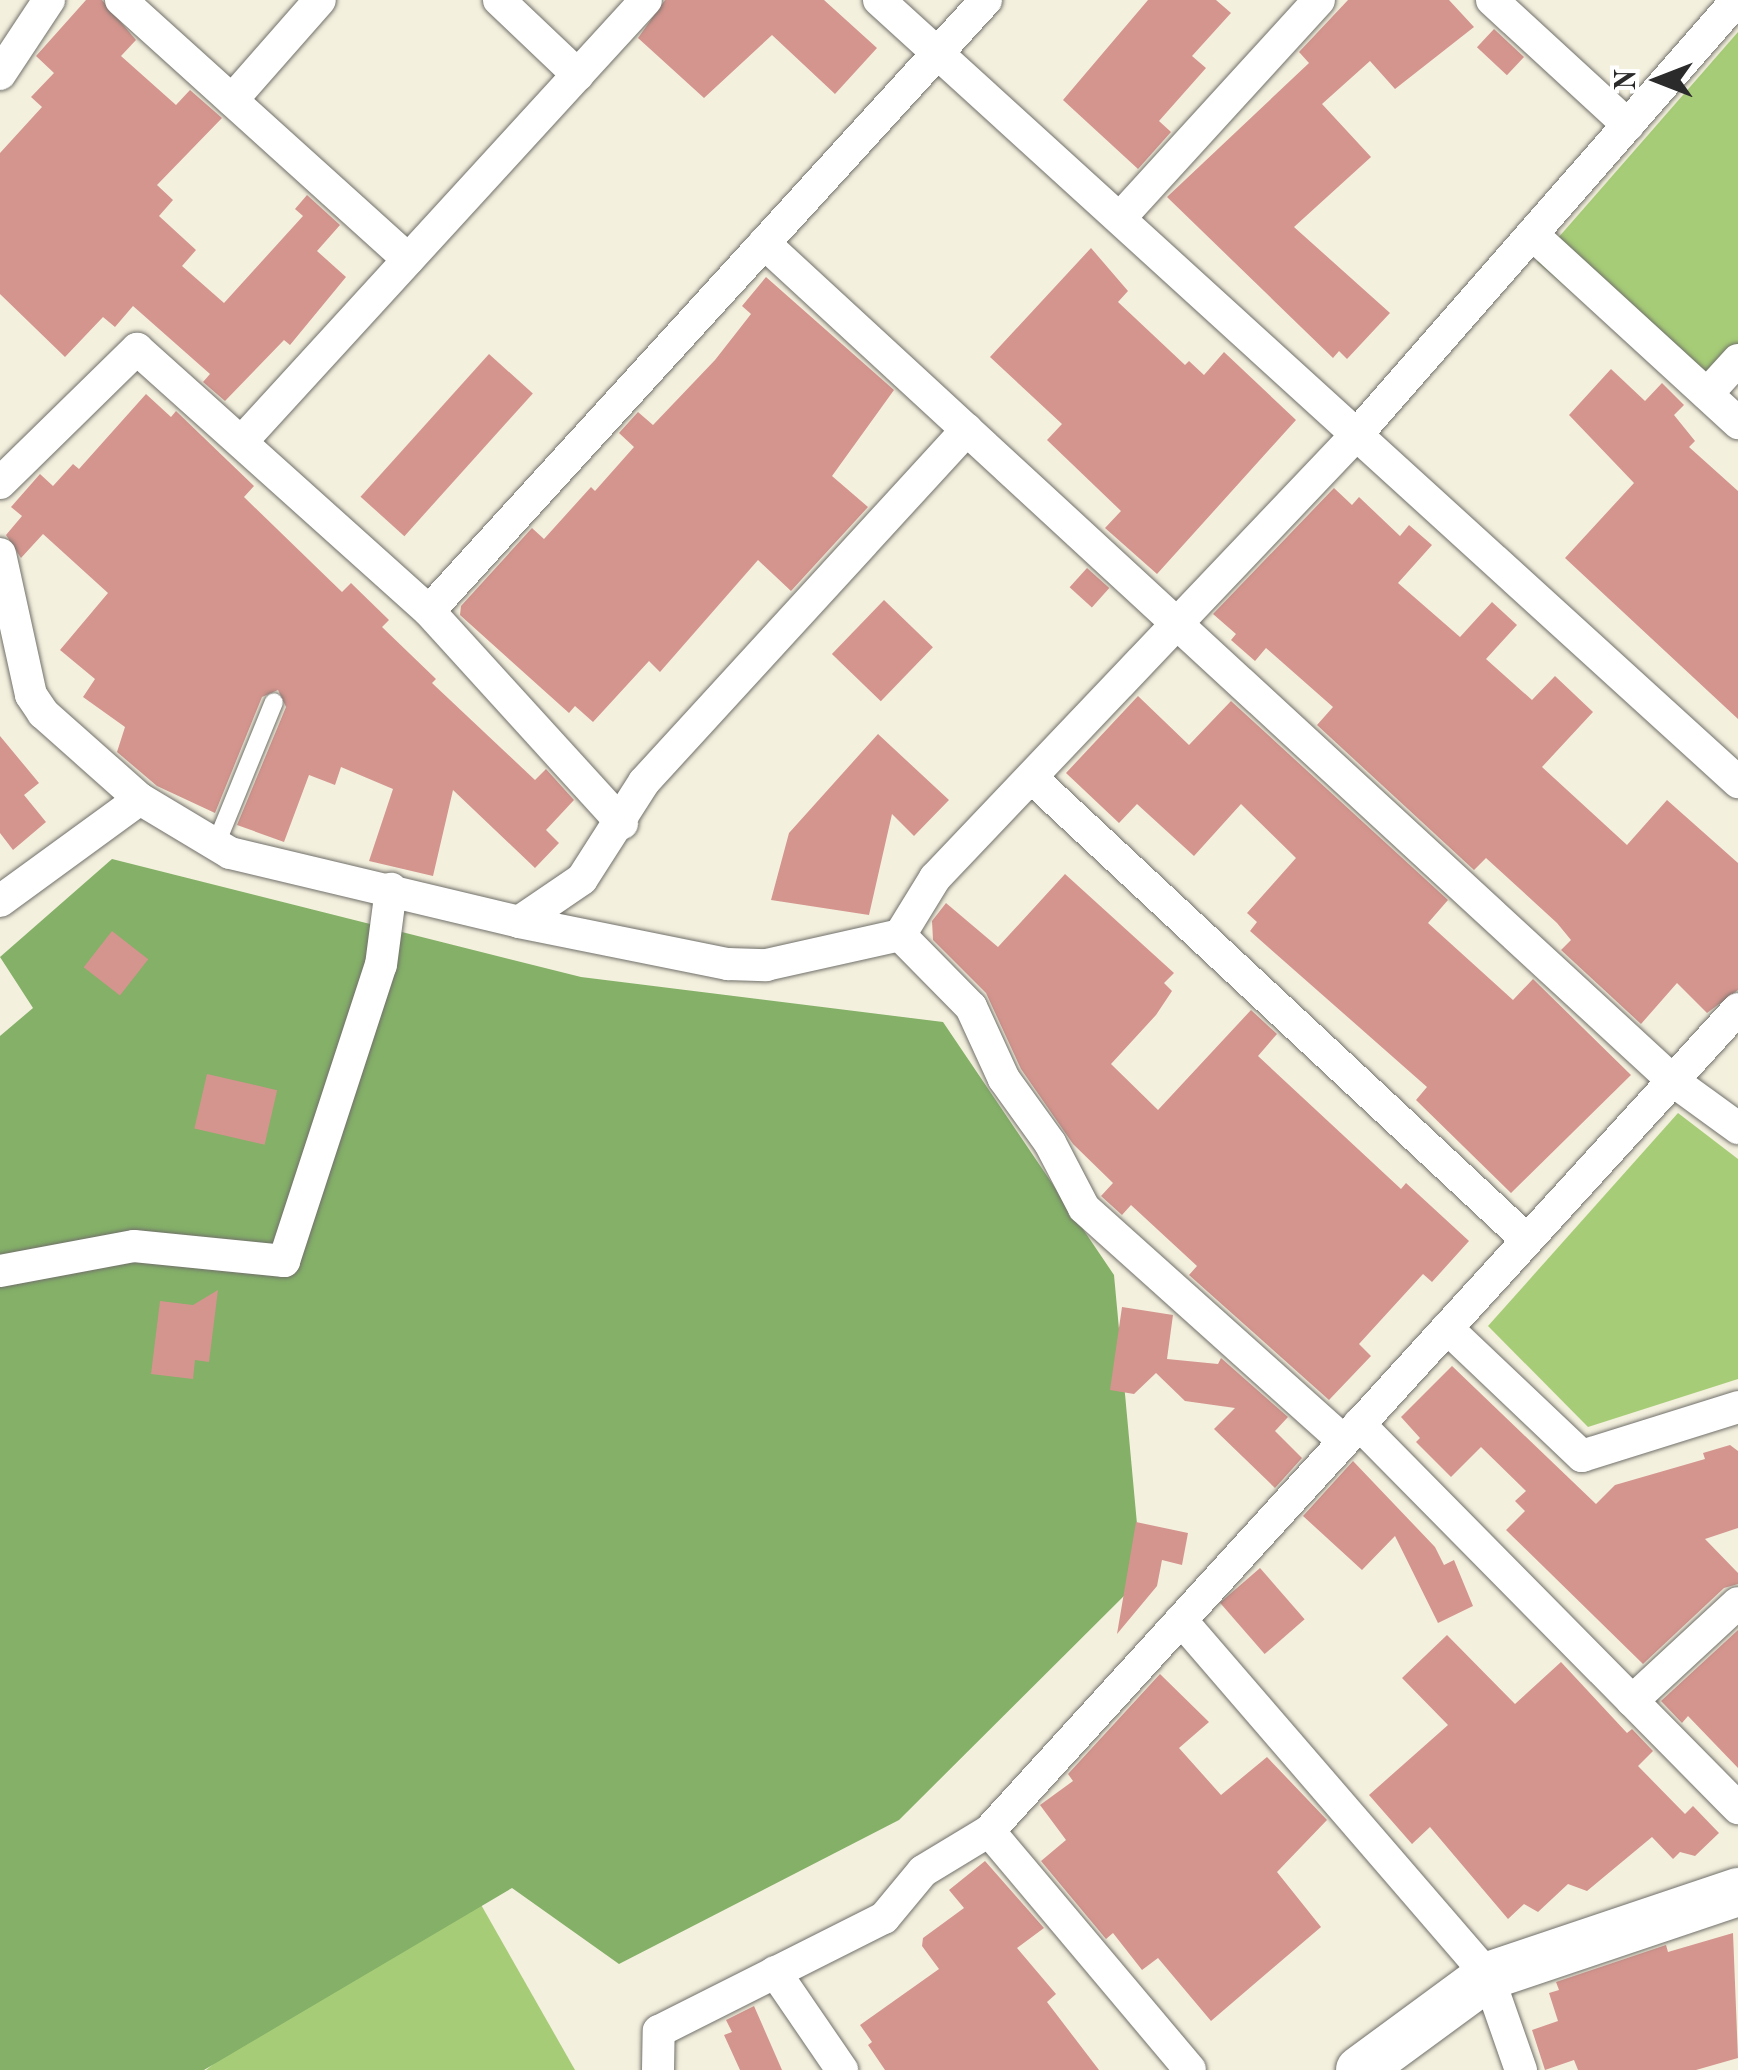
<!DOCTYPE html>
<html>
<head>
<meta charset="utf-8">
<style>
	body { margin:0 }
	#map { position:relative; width:1738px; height:2070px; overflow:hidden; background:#f4f0de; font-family:"Old Standard TT",serif }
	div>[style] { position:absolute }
	.green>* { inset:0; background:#a6cc77 }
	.forest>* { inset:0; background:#84b068 }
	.building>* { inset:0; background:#d4958e; transform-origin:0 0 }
	.roads { filter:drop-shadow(0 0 2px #71706a) drop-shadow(0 0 2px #71706a) }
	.lane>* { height:18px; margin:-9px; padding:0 9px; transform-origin:9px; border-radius:9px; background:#fff }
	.street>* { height:32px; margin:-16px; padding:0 16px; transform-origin:16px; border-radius:16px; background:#fff }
	.secondary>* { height:48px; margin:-24px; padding:0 24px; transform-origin:24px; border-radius:24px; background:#fff }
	span { translate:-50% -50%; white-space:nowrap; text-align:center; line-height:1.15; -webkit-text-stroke:8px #fff; paint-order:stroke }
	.north { position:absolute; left:1608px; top:30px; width:100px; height:100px; -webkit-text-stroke:8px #fff; paint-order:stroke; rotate:270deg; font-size:28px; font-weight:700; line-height:40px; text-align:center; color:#2b2b2b }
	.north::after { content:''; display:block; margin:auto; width:35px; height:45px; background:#2b2b2b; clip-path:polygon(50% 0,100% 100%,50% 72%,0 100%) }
</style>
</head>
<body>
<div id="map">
	<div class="green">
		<div style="clip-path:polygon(1738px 32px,1738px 345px,1690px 395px,1537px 262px)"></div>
		<div style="clip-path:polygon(1678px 1113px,1738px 1159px,1738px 1379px,1588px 1427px,1488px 1326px)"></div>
		<div style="clip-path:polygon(463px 1873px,575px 2070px,206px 2070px,299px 1996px)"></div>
	</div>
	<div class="forest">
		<div style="clip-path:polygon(112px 859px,581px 977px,943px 1022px,1114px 1275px,1142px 1578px,899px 1820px,619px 1964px,512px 1888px,204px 2070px,0 2070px,0 1036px,33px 1008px,0 957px)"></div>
	</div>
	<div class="building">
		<div style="clip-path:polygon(86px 0,102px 0,136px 40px,121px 56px,176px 105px,190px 90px,222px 118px,157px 185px,173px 200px,159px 216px,196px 250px,182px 266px,224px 303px,303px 216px,295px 209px,307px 195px,340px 225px,317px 251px,346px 277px,290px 345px,284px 340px,225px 401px,203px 382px,210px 374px,133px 306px,115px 327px,103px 317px,65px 357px,0 294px,0 153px,42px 107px,31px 97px,54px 73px,36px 56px)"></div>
		<div style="clip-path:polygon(665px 0,824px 0,877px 48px,835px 94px,772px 35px,704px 98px,638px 38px)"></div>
		<div style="clip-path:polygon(1148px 0,1216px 0,1231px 13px,1192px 56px,1206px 68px,1159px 121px,1171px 132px,1138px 169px,1063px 100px)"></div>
		<div style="clip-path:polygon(1348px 0,1449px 0,1474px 27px,1395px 89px,1370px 61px,1322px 104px,1371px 157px,1294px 227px,1390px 313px,1347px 359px,1339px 351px,1333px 358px,1167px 197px,1309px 63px,1299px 52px)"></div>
		<div style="left:1494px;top:29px;width:41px;height:25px;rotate:43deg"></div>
		<div style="clip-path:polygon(1091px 248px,1128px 291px,1118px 302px,1185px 365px,1189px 361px,1204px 375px,1224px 352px,1296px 420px,1157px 574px,1105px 528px,1121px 511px,1047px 440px,1062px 424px,990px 357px)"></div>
		<div style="clip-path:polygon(766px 277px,894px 390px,832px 476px,868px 507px,791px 591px,758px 560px,660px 672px,649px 661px,593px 722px,575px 706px,569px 713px,460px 615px,461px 606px,532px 528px,544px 539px,591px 487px,595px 491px,634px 447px,619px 433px,638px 412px,653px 425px,715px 360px,751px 314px,742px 306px)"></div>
		<div style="left:489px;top:354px;width:59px;height:192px;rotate:42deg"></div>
		<div style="clip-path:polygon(1611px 369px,1645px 401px,1662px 383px,1684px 405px,1674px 415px,1695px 441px,1689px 447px,1738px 491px,1738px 719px,1565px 558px,1634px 483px,1569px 415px)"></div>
		<div style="clip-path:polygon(146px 394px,171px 417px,176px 411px,254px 486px,244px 497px,342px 592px,351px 583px,389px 620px,382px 627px,436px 679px,432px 683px,535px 780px,546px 769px,574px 800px,546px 830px,559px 843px,535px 868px,453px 790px,433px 876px,369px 861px,393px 789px,341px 767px,335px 785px,309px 775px,284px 842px,237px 825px,286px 707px,278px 690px,262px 697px,215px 813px,157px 786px,117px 752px,125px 727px,83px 697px,95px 679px,60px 650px,108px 593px,43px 534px,21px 558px,6px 535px,22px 516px,11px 507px,40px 474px,53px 486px,73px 464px,79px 469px)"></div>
		<div style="clip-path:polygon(1334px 488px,1352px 505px,1359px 497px,1400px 536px,1409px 525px,1432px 545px,1398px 583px,1460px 637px,1492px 602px,1517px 625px,1486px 659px,1532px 700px,1555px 676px,1593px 712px,1542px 767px,1627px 845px,1667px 800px,1738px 863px,1738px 990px,1707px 1013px,1677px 983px,1641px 1024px,1561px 950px,1571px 940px,1557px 923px,1486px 858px,1474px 870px,1317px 725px,1333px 707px,1266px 648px,1255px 661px,1231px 640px,1236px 634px,1213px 614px)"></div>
		<div style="left:1087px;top:568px;width:30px;height:26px;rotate:42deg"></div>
		<div style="left:884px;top:600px;width:68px;height:75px;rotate:44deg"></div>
		<div style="clip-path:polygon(1138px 696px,1189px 745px,1231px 701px,1448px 900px,1428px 923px,1513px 1000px,1533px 979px,1631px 1075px,1511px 1193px,1416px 1100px,1427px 1087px,1250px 931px,1257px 922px,1247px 913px,1296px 858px,1241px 804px,1194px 856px,1137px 804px,1119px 823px,1066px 773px)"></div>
		<div style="clip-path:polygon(878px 734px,949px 800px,914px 836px,892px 814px,869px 915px,771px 900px,789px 833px)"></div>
		<div style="clip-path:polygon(0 736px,39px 783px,24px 795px,46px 822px,13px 850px,0 833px)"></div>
		<div style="clip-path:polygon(1065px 874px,1174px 973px,1164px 983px,1172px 991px,1156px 1015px,1111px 1064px,1158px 1110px,1251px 1010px,1277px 1034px,1258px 1056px,1401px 1189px,1406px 1183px,1469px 1241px,1432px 1282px,1423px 1274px,1359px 1344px,1371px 1356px,1329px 1400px,1189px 1275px,1197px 1266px,1131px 1205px,1122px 1215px,1101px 1196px,1113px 1183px,1073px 1144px,1021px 1069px,986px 993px,933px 940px,932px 921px,946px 903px,998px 947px)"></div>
		<div style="left:112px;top:931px;width:46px;height:46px;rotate:38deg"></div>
		<div style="left:207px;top:1074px;width:72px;height:56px;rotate:13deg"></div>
		<div style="clip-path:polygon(218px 1290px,209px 1362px,195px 1360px,193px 1379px,151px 1374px,160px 1301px,193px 1305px)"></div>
		<div style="clip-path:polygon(1122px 1307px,1173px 1315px,1167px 1359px,1218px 1364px,1221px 1358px,1288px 1417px,1275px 1431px,1302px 1458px,1275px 1488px,1214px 1429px,1235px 1408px,1185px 1401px,1156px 1373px,1134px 1394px,1110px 1390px)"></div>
		<div style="clip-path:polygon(1452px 1366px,1596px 1504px,1615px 1485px,1705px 1459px,1703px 1453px,1730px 1445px,1738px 1451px,1738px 1528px,1705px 1539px,1738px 1573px,1738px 1584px,1724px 1588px,1643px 1664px,1506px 1530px,1525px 1511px,1515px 1501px,1526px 1491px,1481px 1447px,1451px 1477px,1416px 1442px,1420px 1438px,1401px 1417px)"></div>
		<div style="clip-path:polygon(1353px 1461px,1435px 1547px,1444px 1565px,1454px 1560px,1473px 1606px,1438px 1623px,1395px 1536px,1362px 1570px,1303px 1516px)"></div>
		<div style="clip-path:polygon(1136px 1522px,1188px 1533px,1182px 1565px,1162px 1560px,1157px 1586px,1117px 1634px)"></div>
		<div style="left:1260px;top:1568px;width:68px;height:53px;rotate:49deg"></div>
		<div style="clip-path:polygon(1738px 1630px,1738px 1768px,1688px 1716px,1682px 1723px,1661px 1701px)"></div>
		<div style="clip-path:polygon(1447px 1635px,1515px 1704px,1561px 1662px,1627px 1733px,1632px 1729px,1653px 1751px,1638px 1766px,1685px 1814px,1693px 1806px,1719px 1833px,1695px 1856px,1680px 1852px,1673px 1859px,1652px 1837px,1587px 1891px,1568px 1884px,1538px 1912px,1524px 1904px,1508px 1919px,1430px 1827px,1412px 1844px,1369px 1795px,1448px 1725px,1402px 1678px)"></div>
		<div style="clip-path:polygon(1160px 1674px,1209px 1722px,1179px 1748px,1221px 1795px,1267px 1757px,1327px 1820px,1277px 1872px,1321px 1927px,1211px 2021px,1158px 1958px,1142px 1970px,1113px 1933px,1106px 1939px,1041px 1861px,1066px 1840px,1040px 1805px,1073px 1781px,1068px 1774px)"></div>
		<div style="clip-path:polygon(985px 1861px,1044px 1928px,1017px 1948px,1056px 1994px,1047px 2002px,1099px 2070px,885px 2070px,868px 2045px,872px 2042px,860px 2025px,939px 1969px,922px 1946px,923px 1938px,964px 1908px,949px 1890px)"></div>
		<div style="clip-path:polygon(1733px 1933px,1738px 2058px,1696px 2070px,1578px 2070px,1574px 2060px,1545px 2070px,1532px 2030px,1558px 2021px,1549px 1993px,1559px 1990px,1556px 1982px,1666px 1945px,1668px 1952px)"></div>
		<div style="clip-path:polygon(754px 2006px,782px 2070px,740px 2070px,724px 2035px,732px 2032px,726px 2020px)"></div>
	</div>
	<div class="roads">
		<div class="lane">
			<div style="left:216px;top:844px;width:153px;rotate:-67.8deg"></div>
		</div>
		<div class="street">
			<div style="left:121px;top:0;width:387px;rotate:42.1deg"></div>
			<div style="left:499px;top:0;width:109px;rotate:43.5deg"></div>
			<div style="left:879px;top:0;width:1162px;rotate:42.31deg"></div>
			<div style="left:1492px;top:0;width:185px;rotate:42.6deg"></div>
			<div style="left:0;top:74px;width:89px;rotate:-56.5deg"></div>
			<div style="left:232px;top:100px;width:133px;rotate:-48.7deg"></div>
			<div style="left:1120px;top:218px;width:295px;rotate:-47.6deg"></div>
			<div style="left:1532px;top:234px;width:280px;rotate:42.5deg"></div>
			<div style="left:764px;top:243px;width:1235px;rotate:42.67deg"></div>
			<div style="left:1672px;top:1080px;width:82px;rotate:36deg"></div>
			<div style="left:1707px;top:394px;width:46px;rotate:-47.6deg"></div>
			<div style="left:244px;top:439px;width:595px;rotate:-47.52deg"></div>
			<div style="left:0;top:483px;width:192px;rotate:-44.4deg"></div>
			<div style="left:137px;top:349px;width:392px;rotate:41.9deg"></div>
			<div style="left:429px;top:611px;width:287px;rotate:47.7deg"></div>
			<div style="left:0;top:554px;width:144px;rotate:77.6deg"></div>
			<div style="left:31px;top:695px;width:22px;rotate:56deg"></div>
			<div style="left:43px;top:713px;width:130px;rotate:41.6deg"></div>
			<div style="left:140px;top:799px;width:105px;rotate:31deg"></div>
			<div style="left:230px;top:853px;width:297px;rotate:13.4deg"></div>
			<div style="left:519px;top:922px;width:213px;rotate:11.4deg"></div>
			<div style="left:728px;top:964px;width:38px;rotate:2deg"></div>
			<div style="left:766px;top:965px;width:137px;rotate:-12.6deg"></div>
			<div style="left:900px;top:935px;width:101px;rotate:45.4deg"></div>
			<div style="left:971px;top:1007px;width:79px;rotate:65.4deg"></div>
			<div style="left:1004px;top:1079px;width:79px;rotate:54.3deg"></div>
			<div style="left:1050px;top:1143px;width:73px;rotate:62.4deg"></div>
			<div style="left:1084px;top:1208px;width:349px;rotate:41.9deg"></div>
			<div style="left:429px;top:611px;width:827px;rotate:-47.65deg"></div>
			<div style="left:1034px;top:780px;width:674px;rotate:43.02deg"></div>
			<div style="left:0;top:901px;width:173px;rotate:-36.1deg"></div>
			<div style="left:519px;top:922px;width:76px;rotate:-34.3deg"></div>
			<div style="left:582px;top:879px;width:115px;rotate:-57.4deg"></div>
			<div style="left:644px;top:782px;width:478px;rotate:-47.5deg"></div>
			<div style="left:900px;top:935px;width:67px;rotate:-58.4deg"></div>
			<div style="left:935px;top:878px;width:614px;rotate:-46.45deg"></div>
			<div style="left:1358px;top:433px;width:575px;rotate:-48.8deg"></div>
			<div style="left:0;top:1271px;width:136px;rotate:-10.6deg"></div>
			<div style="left:134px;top:1246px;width:151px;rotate:5.7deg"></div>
			<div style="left:284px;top:1261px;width:311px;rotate:-71.9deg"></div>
			<div style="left:381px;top:965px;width:77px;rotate:-82.5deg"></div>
			<div style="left:1447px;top:1328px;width:186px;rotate:43.5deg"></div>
			<div style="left:1582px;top:1456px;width:164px;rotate:-17.4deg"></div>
			<div style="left:1359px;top:1424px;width:540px;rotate:45.38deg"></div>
			<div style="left:1181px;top:1620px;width:470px;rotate:49.2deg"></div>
			<div style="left:1488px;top:1976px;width:100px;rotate:70.7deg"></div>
			<div style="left:1632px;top:1701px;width:144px;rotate:-42.8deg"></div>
			<div style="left:989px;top:1831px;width:312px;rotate:49.9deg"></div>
			<div style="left:775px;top:1972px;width:119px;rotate:55.6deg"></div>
			<div style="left:658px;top:2070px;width:39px;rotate:-89deg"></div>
			<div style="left:659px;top:2031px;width:252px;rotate:-26.7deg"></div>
			<div style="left:884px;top:1918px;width:61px;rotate:-50.3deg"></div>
			<div style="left:923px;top:1871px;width:77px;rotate:-31.2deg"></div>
			<div style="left:989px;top:1831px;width:1112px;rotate:-47.66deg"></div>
		</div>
		<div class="secondary">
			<div style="left:1360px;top:2070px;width:159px;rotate:-36.3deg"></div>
			<div style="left:1488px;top:1976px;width:264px;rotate:-18.6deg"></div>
		</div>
	</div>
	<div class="north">N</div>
</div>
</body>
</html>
